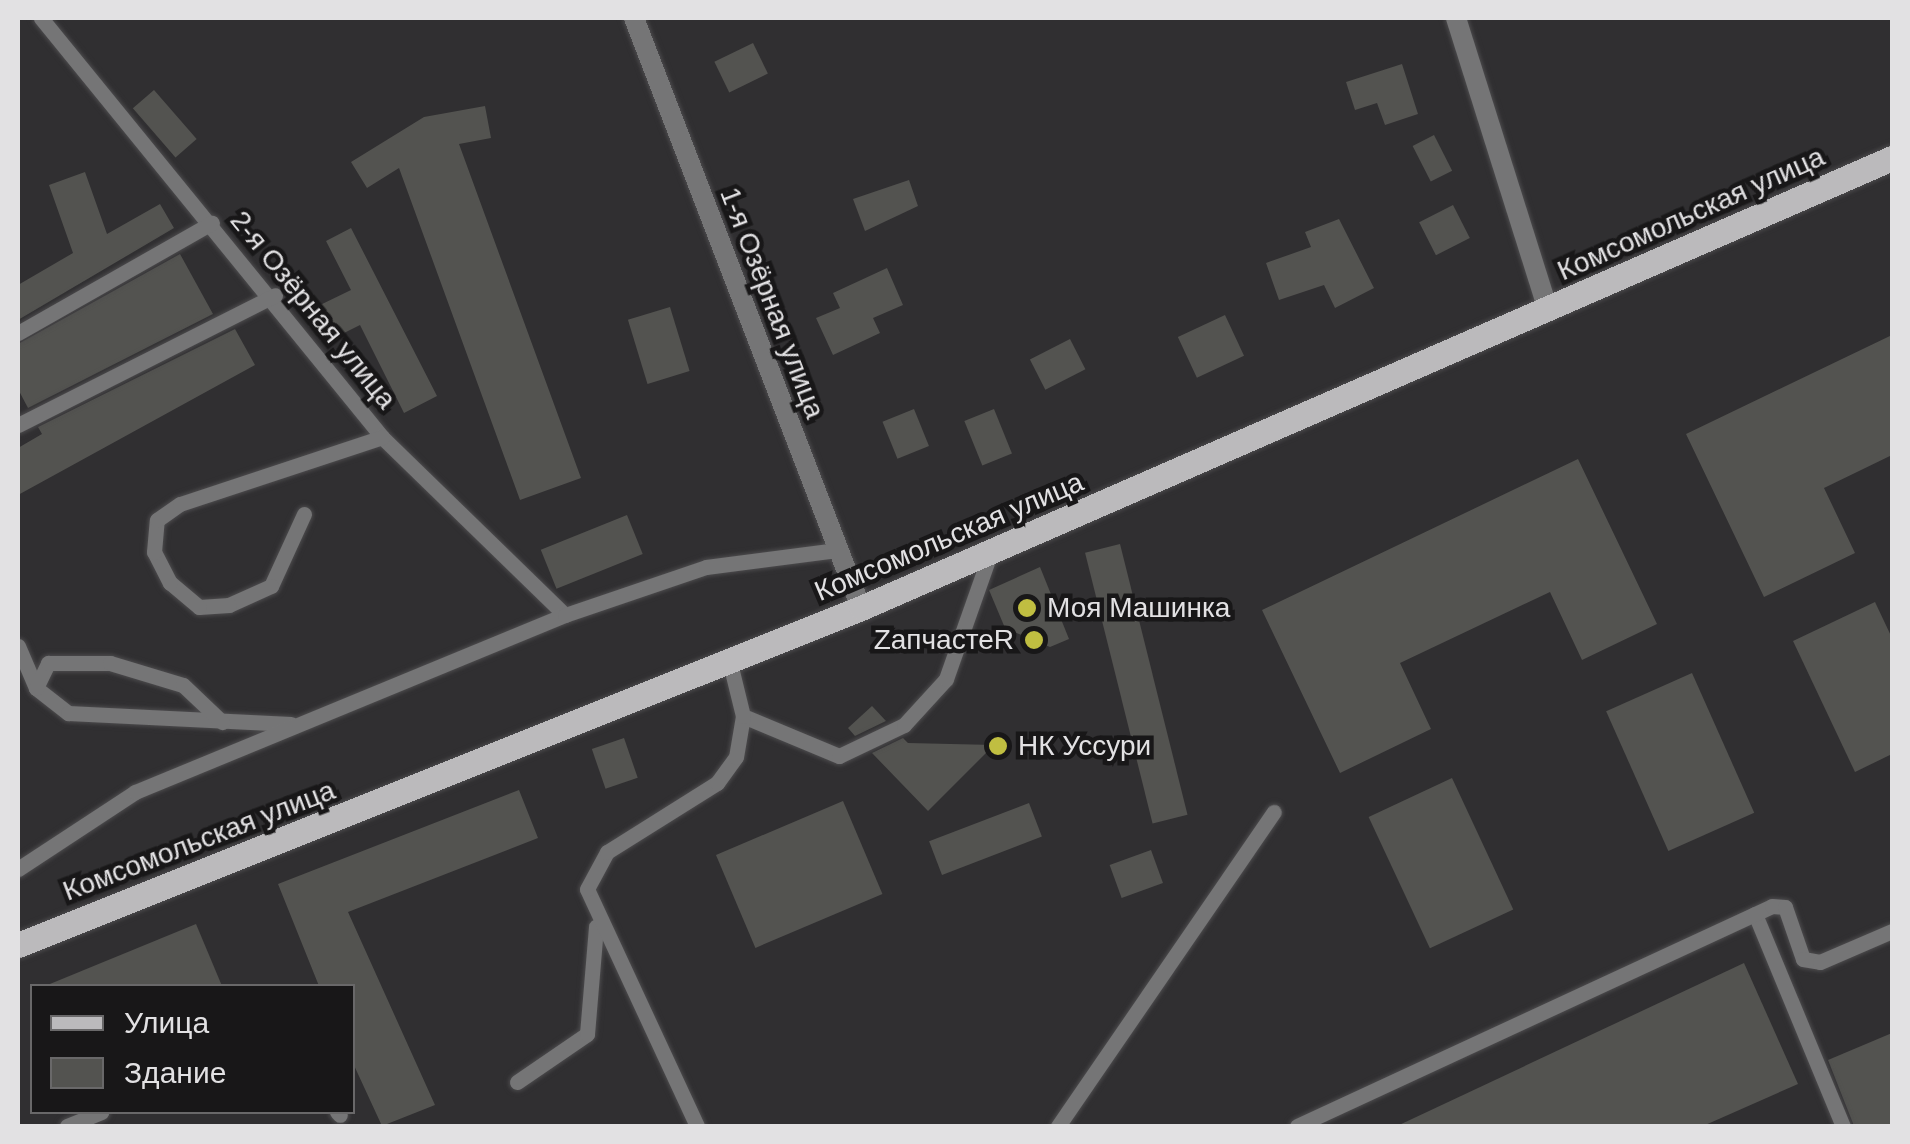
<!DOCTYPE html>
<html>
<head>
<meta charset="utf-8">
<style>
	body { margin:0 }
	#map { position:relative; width:1910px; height:1144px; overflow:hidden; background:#302f31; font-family:Arial,sans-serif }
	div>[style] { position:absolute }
	.building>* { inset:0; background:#535350; transform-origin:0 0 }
	.roads { filter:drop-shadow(0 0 2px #4c4b4d) drop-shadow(0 0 2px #4c4b4d) }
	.service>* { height:15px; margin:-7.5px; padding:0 7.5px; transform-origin:7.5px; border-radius:7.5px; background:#757576 }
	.minor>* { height:20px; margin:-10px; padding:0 10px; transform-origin:10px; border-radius:10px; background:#757576 }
	.primary>* { height:25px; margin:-12.5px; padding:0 12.5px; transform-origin:12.5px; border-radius:12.5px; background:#bbbabc }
	.dots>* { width:28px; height:28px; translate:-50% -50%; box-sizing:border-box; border:5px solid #181718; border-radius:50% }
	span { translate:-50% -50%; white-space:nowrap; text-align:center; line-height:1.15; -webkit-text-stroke:9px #181718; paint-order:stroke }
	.street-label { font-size:28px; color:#e2e1e3 }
	.poi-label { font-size:28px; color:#e2e1e3 }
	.left { translate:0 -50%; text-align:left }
	.right { translate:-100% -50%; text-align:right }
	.frame { position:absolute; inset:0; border:20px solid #e2e1e3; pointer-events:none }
	.legend { position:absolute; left:30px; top:984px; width:325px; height:130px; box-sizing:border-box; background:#181718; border:2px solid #696869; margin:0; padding:12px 18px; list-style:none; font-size:30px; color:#e2e1e3 }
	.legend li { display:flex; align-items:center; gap:20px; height:50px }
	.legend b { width:50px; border:2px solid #696869 }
</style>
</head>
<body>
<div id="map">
	<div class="building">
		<div style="left:753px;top:43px;width:34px;height:43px;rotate:64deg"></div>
		<div style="clip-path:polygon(1402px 64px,1418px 114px,1385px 125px,1377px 103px,1355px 110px,1346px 82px)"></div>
		<div style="left:154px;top:90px;width:65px;height:28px;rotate:49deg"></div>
		<div style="clip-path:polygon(485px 106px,491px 138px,459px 144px,581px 478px,520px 500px,399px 168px,367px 188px,351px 162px,424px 117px)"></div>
		<div style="left:1434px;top:135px;width:40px;height:24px;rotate:63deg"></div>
		<div style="clip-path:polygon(85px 172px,107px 234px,160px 204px,174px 228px,18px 320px,18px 285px,73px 253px,49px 185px)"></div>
		<div style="clip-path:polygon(909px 180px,918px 206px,865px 231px,853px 199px)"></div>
		<div style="left:1453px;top:205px;width:37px;height:38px;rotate:63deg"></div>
		<div style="clip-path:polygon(1339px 219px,1374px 288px,1335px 308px,1324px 285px,1279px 300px,1266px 263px,1311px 247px,1305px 232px)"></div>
		<div style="clip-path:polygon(351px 228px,437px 396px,404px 413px,360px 325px,334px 338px,318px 306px,351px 290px,326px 241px)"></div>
		<div style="clip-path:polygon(180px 254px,213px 314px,28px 408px,18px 389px,18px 344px)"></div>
		<div style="clip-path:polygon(887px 268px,903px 305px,873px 318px,880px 333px,833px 355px,816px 318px,840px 308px,833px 293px)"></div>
		<div style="left:670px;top:307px;width:67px;height:44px;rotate:73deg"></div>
		<div style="left:1225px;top:315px;width:45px;height:52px;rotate:65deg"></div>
		<div style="clip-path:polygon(235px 329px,255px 365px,18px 495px,18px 448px,42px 434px,38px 427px)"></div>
		<div style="clip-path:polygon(1892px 335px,1892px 455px,1824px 488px,1855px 553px,1764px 597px,1686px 434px)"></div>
		<div style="left:1070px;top:339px;width:34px;height:45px;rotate:63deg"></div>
		<div style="left:914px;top:409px;width:40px;height:34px;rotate:68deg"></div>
		<div style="left:994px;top:409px;width:48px;height:32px;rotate:68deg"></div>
		<div style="clip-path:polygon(1578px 459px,1657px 624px,1582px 660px,1550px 592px,1400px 663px,1431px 729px,1340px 773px,1262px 610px)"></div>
		<div style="left:627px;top:515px;width:42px;height:93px;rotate:68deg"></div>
		<div style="left:1120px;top:544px;width:279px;height:36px;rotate:76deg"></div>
		<div style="clip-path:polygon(1040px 567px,1069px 639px,1050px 647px,1005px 628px,989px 590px)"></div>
		<div style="clip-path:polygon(1875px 602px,1892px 638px,1892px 754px,1855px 772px,1793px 641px)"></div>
		<div style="left:1692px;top:673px;width:153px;height:94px;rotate:66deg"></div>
		<div style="clip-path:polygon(872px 706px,886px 721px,855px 736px,848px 728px)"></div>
		<div style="left:624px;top:738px;width:42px;height:34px;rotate:71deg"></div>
		<div style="clip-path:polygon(903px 738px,908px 743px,994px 745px,928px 811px,872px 753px)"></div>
		<div style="left:1452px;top:778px;width:145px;height:92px;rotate:65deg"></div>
		<div style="clip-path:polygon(519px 790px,538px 838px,348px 912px,435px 1105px,382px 1126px,352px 1061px,352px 986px,319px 986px,278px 884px)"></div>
		<div style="left:843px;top:801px;width:101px;height:138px;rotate:67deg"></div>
		<div style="left:1029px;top:803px;width:36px;height:107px;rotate:69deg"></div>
		<div style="left:1151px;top:850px;width:35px;height:44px;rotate:70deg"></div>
		<div style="clip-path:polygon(196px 924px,222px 986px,45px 986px)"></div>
		<div style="clip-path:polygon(1744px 963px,1798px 1084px,1703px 1126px,1397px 1126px)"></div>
		<div style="clip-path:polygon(1892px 1033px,1892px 1126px,1854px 1126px,1828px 1060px)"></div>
	</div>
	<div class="roads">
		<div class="service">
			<div style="left:41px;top:18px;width:540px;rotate:50.86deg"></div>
			<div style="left:382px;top:437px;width:255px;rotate:44.2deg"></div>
			<div style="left:18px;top:333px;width:223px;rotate:-29.6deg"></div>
			<div style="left:18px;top:425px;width:288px;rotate:-26.8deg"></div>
			<div style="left:304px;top:514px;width:79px;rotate:114.6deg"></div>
			<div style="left:271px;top:586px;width:46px;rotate:155.7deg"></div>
			<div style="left:229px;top:605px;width:30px;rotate:176deg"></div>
			<div style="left:199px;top:607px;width:38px;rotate:-140deg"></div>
			<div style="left:170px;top:583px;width:35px;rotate:-117deg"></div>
			<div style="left:154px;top:552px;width:32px;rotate:-85deg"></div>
			<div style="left:157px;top:520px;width:28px;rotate:-35deg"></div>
			<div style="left:180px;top:504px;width:213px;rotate:-18.3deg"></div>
			<div style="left:18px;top:646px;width:46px;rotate:66.8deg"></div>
			<div style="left:36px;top:688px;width:41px;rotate:38deg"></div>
			<div style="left:68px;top:713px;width:223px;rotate:2.8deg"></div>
			<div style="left:36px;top:688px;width:28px;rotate:-64deg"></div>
			<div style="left:48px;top:663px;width:62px"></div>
			<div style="left:110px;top:663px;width:76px;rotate:16.8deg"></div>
			<div style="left:183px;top:685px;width:54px;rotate:43.5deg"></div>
			<div style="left:743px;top:716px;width:104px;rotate:22.6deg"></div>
			<div style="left:839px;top:756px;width:72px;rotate:-25.5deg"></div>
			<div style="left:904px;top:725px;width:62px;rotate:-47.6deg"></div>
			<div style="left:946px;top:679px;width:133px;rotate:-70.6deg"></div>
			<div style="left:18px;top:869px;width:140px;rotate:-33.3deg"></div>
			<div style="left:135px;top:792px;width:465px;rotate:-22.4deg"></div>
			<div style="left:565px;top:615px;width:149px;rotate:-18.8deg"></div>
			<div style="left:706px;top:567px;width:132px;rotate:-7.4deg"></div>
			<div style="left:1755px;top:914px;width:230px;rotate:67.5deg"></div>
			<div style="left:517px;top:1082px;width:85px;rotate:-34.4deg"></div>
			<div style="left:587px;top:1034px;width:108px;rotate:-85.2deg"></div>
			<div style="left:337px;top:1112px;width:4px;rotate:45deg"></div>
			<div style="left:67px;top:1126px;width:37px;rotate:-22deg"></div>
			<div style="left:697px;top:1126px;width:261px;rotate:-114.9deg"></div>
			<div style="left:587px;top:889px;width:42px;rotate:-61.6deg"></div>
			<div style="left:607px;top:852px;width:130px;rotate:-32.1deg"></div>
			<div style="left:717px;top:783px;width:32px;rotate:-54deg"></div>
			<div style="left:736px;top:757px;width:42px;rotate:-80.3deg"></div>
			<div style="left:743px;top:716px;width:55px;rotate:-103.8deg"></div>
			<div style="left:1058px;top:1126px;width:381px;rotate:-55.5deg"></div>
			<div style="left:1297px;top:1126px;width:523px;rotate:-24.85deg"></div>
			<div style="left:1772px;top:906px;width:13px;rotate:4deg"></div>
			<div style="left:1785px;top:907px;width:55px;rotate:70.9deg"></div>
			<div style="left:1803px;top:959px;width:17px;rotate:10deg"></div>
			<div style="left:1820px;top:962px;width:78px;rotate:-23.3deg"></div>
		</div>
		<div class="minor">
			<div style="left:634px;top:18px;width:632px;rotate:68.96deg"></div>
			<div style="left:1456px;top:18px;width:306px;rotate:72.5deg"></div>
		</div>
		<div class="primary">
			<div style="left:18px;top:945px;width:908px;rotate:-21.79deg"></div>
			<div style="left:861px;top:608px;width:1125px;rotate:-23.58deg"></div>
		</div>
	</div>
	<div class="dots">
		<div style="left:1027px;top:608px;background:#c0be41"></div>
		<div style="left:1034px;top:640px;background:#c0be41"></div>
		<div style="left:998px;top:746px;background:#c0be41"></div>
	</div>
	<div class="street-label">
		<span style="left:1691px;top:214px;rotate:-24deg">Комсомольская улица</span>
		<span style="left:772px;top:303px;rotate:69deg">1-я Озёрная улица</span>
		<span style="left:313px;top:310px;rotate:51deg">2-я Озёрная улица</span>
		<span style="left:949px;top:537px;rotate:-23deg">Комсомольская улица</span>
		<span style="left:199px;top:841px;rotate:-21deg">Комсомольская улица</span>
	</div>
	<div class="poi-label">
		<span class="left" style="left:1047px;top:608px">Моя Машинка</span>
		<span class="right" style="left:1014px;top:640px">ZапчастеR</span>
		<span class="left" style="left:1018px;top:746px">НК Уссури</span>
	</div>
	<div class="frame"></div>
	<ul class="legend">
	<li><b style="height:12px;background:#bbbabc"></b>Улица</li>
	<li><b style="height:28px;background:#535350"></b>Здание</li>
	</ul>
</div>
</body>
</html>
